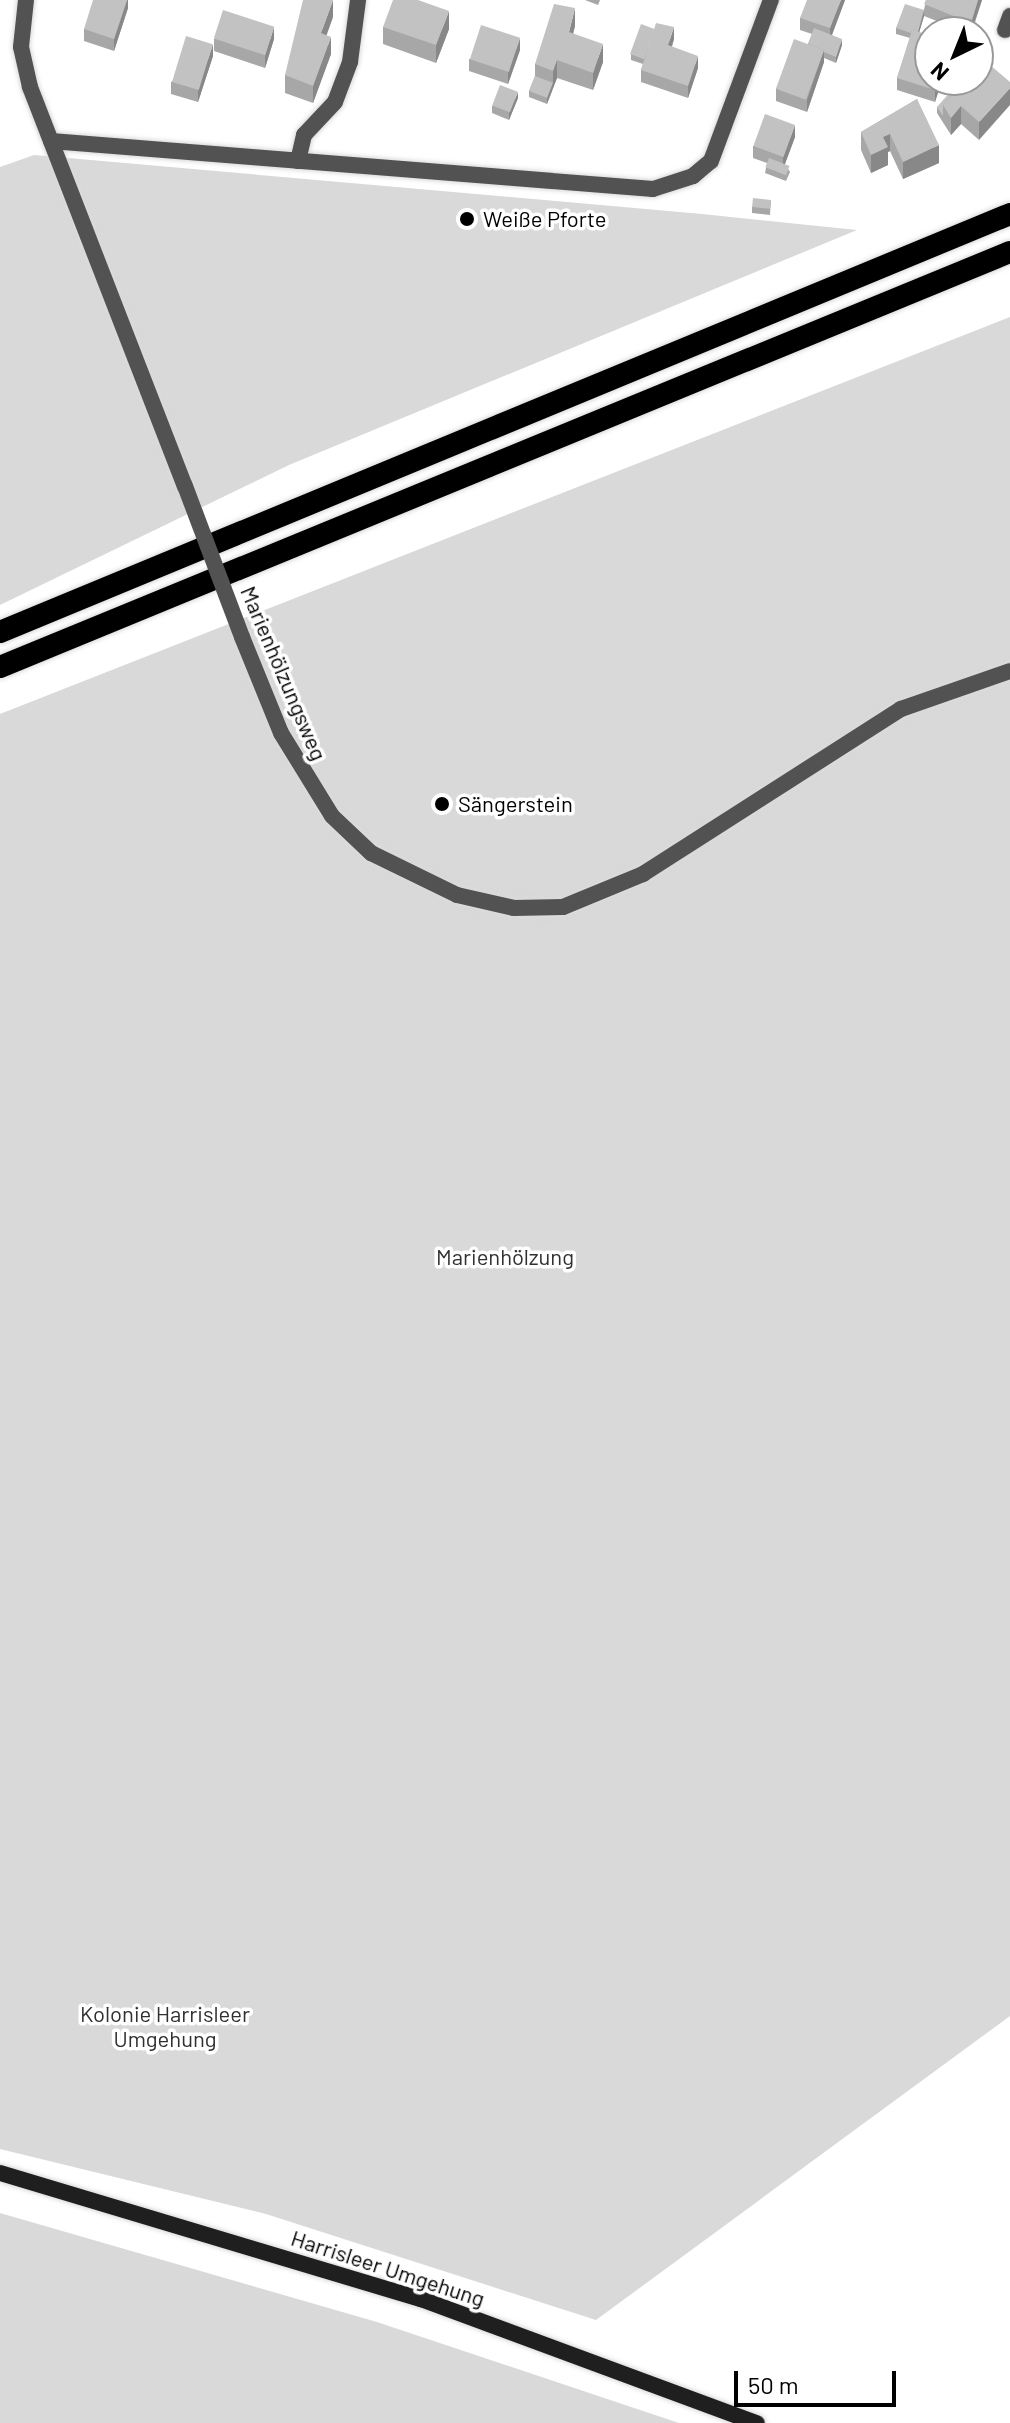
<!DOCTYPE html>
<html>
<head>
<meta charset="utf-8">
<style>
	body { margin:0 }
	#map { position:relative; width:1010px; height:2423px; overflow:hidden; background:#fff; font-family:Barlow,sans-serif }
	div>[style] { position:absolute }
	.green>* { inset:0; background:#d9d9d9 }
	.roads { filter:drop-shadow(0 0 2px #dbdbdb) drop-shadow(0 0 2px #dbdbdb) }
	.minor>* { height:16px; margin:-8px; padding:0 8px; transform-origin:8px; border-radius:8px; background:#525252 }
	.secondary>* { height:16px; margin:-8px; padding:0 8px; transform-origin:8px; border-radius:8px; background:#1f1f1f }
	.trunk>* { height:22px; margin:-11px; padding:0 11px; transform-origin:11px; border-radius:11px; background:#000 }
	.minor-bridge>* { height:16px; margin:-8px; padding:0 8px; transform-origin:8px; border-radius:8px; background:#525252 }
	.wall>* { inset:0; background:#a7a7a7 }
	.shaded-wall>* { inset:0; background:#888 }
	.building>* { inset:0; background:#c2c2c2; transform-origin:0 0 }
	.dots>* { width:22px; height:22px; translate:-50% -50%; box-sizing:border-box; border:4px solid #fff; border-radius:50% }
	span { translate:-50% -50%; white-space:nowrap; text-align:center; line-height:1.15; -webkit-text-stroke:7px #fff; paint-order:stroke }
	.poi-label { font-size:22px; color:#000 }
	.left { translate:0 -50%; text-align:left }
	.street-label { font-size:22px; color:#000 }
	.park-label { font-size:22px; color:#303030 }
	.north { position:absolute; left:914px; top:16px; width:80px; height:80px; box-sizing:border-box; background:#fff; border:2px solid #999; border-radius:50%; rotate:223deg; font-size:22px; font-weight:700; line-height:32px; text-align:center; color:#000 }
	.north::after { content:''; display:block; margin:auto; width:28px; height:36px; background:#000; clip-path:polygon(50% 0,100% 100%,50% 72%,0 100%) }
	.scale { position:absolute; left:734px; top:2371px; width:162px; height:36px; box-sizing:border-box; border:4px solid #000; border-top:0; padding-left:10px; font-size:24px; line-height:28px; white-space:nowrap; color:#000; -webkit-text-stroke:6px #fff; paint-order:stroke }
</style>
</head>
<body>
<div id="map">
	<div class="green">
		<div style="clip-path:polygon(34px 155px,702px 214px,857px 230px,289px 465px,0 605px,0 167px)"></div>
		<div style="clip-path:polygon(1010px 317px,1010px 2016px,596px 2320px,266px 2214px,0 2149px,0 714px)"></div>
		<div style="clip-path:polygon(0 2213px,377px 2322px,679px 2423px,0 2423px)"></div>
	</div>
	<div class="roads">
		<div class="minor">
			<div style="left:26px;top:0;width:47px;rotate:96.1deg"></div>
			<div style="left:21px;top:47px;width:41px;rotate:77.3deg"></div>
			<div style="left:30px;top:87px;width:428px;rotate:68.8deg"></div>
			<div style="left:1005px;top:30px;width:15px;rotate:-70deg"></div>
			<div style="left:51px;top:141px;width:604px;rotate:4.56deg"></div>
			<div style="left:653px;top:189px;width:42px;rotate:-18deg"></div>
			<div style="left:693px;top:176px;width:23px;rotate:-40deg"></div>
			<div style="left:711px;top:161px;width:172px;rotate:-69.6deg"></div>
			<div style="left:298px;top:161px;width:27px;rotate:-77deg"></div>
			<div style="left:304px;top:135px;width:45px;rotate:-46.8deg"></div>
			<div style="left:335px;top:102px;width:43px;rotate:-69.4deg"></div>
			<div style="left:350px;top:62px;width:63px;rotate:-82.6deg"></div>
			<div style="left:242px;top:637px;width:104px;rotate:67.9deg"></div>
			<div style="left:281px;top:733px;width:97px;rotate:58.4deg"></div>
			<div style="left:332px;top:816px;width:54px;rotate:43.5deg"></div>
			<div style="left:371px;top:853px;width:96px;rotate:26deg"></div>
			<div style="left:457px;top:895px;width:58px;rotate:12.8deg"></div>
			<div style="left:514px;top:908px;width:49px;rotate:-1.2deg"></div>
			<div style="left:563px;top:907px;width:87px;rotate:-22.4deg"></div>
			<div style="left:643px;top:874px;width:306px;rotate:-32.6deg"></div>
			<div style="left:901px;top:709px;width:115px;rotate:-19.2deg"></div>
		</div>
		<div class="secondary">
			<div style="left:0;top:2173px;width:439px;rotate:16.7deg"></div>
			<div style="left:421px;top:2299px;width:358px;rotate:20.3deg"></div>
		</div>
		<div class="trunk">
			<div style="left:0;top:632px;width:1093px;rotate:-22.48deg"></div>
			<div style="left:0;top:667px;width:1092px;rotate:-22.34deg"></div>
		</div>
	</div>
	<div class="minor-bridge">
		<div style="left:185px;top:486px;width:161px;rotate:69.3deg"></div>
	</div>
	<div class="wall">
		<div style="clip-path:polygon(128px 0,128px 8px,114px 51px,84px 41px,84px 29px)"></div>
		<div style="clip-path:polygon(585px 0,600px 0,598px 5px)"></div>
		<div style="clip-path:polygon(845px 0,832px 35px,842px 45px,836px 63px,824px 58px,824px 62px,807px 112px,776px 101px,776px 89px,808px 44px,812px 34px,800px 30px,800px 18px)"></div>
		<div style="clip-path:polygon(926px 0,982px 0,972px 32px,965px 32px,924px 16px,919px 32px,942px 80px,935px 102px,897px 90px,897px 78px,910px 38px,896px 34px,896px 28px,924px 10px)"></div>
		<div style="clip-path:polygon(333px 17px,326px 35px,331px 54px,313px 103px,285px 93px,285px 75px)"></div>
		<div style="clip-path:polygon(575px 26px,573px 33px,603px 62px,593px 90px,557px 78px,547px 104px,529px 97px,529px 91px,535px 76px,535px 64px)"></div>
		<div style="clip-path:polygon(383px 27px,449px 29px,436px 63px,383px 44px)"></div>
		<div style="clip-path:polygon(214px 39px,274px 39px,265px 68px,214px 51px)"></div>
		<div style="clip-path:polygon(674px 39px,672px 47px,698px 68px,688px 98px,641px 82px,641px 70px,643px 64px,631px 60px,631px 54px)"></div>
		<div style="clip-path:polygon(520px 50px,508px 84px,469px 71px,469px 59px)"></div>
		<div style="clip-path:polygon(213px 56px,198px 102px,171px 94px,171px 82px)"></div>
		<div style="clip-path:polygon(983px 59px,979px 140px,961px 124px,951px 135px,937px 113px,937px 107px,954px 92px)"></div>
		<div style="clip-path:polygon(518px 98px,509px 120px,492px 113px,492px 106px)"></div>
		<div style="clip-path:polygon(917px 99px,939px 163px,903px 179px,890px 151px,888px 152px,888px 165px,871px 173px,861px 150px,861px 132px)"></div>
		<div style="clip-path:polygon(795px 137px,785px 164px,790px 172px,786px 181px,765px 173px,767px 163px,753px 158px,753px 146px)"></div>
		<div style="clip-path:polygon(771px 200px,770px 215px,752px 213px,752px 207px)"></div>
	</div>
	<div class="shaded-wall">
		<div style="clip-path:polygon(127px 0,128px 0,128px 8px,114px 51px,114px 39px)"></div>
		<div style="clip-path:polygon(333px 0,333px 17px,321px 51px,321px 33px)"></div>
		<div style="clip-path:polygon(841px 0,845px 0,830px 40px,830px 28px)"></div>
		<div style="clip-path:polygon(978px 0,982px 0,971px 32px,971px 23px)"></div>
		<div style="clip-path:polygon(575px 8px,575px 26px,569px 50px,569px 32px)"></div>
		<div style="clip-path:polygon(924px 10px,924px 16px,917px 40px,917px 34px)"></div>
		<div style="clip-path:polygon(449px 11px,449px 29px,436px 63px,436px 45px)"></div>
		<div style="clip-path:polygon(274px 27px,274px 39px,265px 68px,265px 56px)"></div>
		<div style="clip-path:polygon(674px 27px,674px 39px,668px 57px,668px 45px)"></div>
		<div style="clip-path:polygon(331px 37px,331px 54px,313px 103px,313px 86px)"></div>
		<div style="clip-path:polygon(520px 38px,520px 50px,508px 84px,508px 72px)"></div>
		<div style="clip-path:polygon(842px 39px,842px 45px,836px 63px,836px 57px)"></div>
		<div style="clip-path:polygon(213px 44px,213px 56px,198px 102px,198px 90px)"></div>
		<div style="clip-path:polygon(603px 44px,603px 62px,593px 90px,593px 73px)"></div>
		<div style="clip-path:polygon(824px 50px,824px 62px,807px 112px,807px 100px)"></div>
		<div style="clip-path:polygon(698px 56px,698px 68px,688px 98px,688px 86px)"></div>
		<div style="clip-path:polygon(557px 60px,557px 78px,547px 104px,547px 98px,553px 83px,553px 71px)"></div>
		<div style="clip-path:polygon(938px 80px,942px 80px,935px 102px,935px 90px)"></div>
		<div style="clip-path:polygon(1010px 88px,1010px 105px,979px 140px,979px 122px)"></div>
		<div style="clip-path:polygon(518px 92px,518px 98px,509px 120px,509px 113px)"></div>
		<div style="clip-path:polygon(961px 106px,961px 124px,951px 135px,951px 118px)"></div>
		<div style="clip-path:polygon(795px 125px,795px 137px,783px 169px,783px 157px)"></div>
		<div style="clip-path:polygon(890px 134px,890px 151px,888px 152px,888px 165px,871px 173px,871px 155px,883px 137px)"></div>
		<div style="clip-path:polygon(939px 145px,939px 163px,903px 179px,903px 162px)"></div>
	</div>
	<div class="building">
		<div style="clip-path:polygon(93px 0,127px 0,114px 39px,84px 29px)"></div>
		<div style="clip-path:polygon(303px 0,333px 0,321px 33px,331px 37px,313px 86px,285px 75px)"></div>
		<div style="clip-path:polygon(393px 0,418px 0,449px 11px,436px 45px,383px 27px)"></div>
		<div style="clip-path:polygon(807px 0,841px 0,830px 28px,800px 18px)"></div>
		<div style="clip-path:polygon(926px 0,978px 0,971px 23px,924px 4px)"></div>
		<div style="clip-path:polygon(554px 4px,575px 8px,569px 32px,603px 44px,593px 73px,557px 60px,553px 71px,535px 64px)"></div>
		<div style="clip-path:polygon(905px 4px,924px 10px,918px 32px,912px 30px,911px 33px,896px 28px)"></div>
		<div style="left:223px;top:10px;width:54px;height:30px;rotate:18deg"></div>
		<div style="clip-path:polygon(656px 23px,674px 27px,668px 45px,698px 56px,688px 86px,641px 70px)"></div>
		<div style="left:641px;top:24px;width:15px;height:32px;rotate:20deg"></div>
		<div style="left:481px;top:25px;width:41px;height:36px;rotate:18deg"></div>
		<div style="clip-path:polygon(814px 28px,842px 39px,836px 57px,824px 52px,824px 50px,808px 44px)"></div>
		<div style="clip-path:polygon(912px 30px,930px 35px,930px 80px,938px 80px,935px 90px,897px 78px)"></div>
		<div style="left:186px;top:36px;width:28px;height:48px;rotate:17deg"></div>
		<div style="left:794px;top:39px;width:32px;height:53px;rotate:20deg"></div>
		<div style="clip-path:polygon(983px 59px,1010px 82px,1010px 88px,979px 122px,961px 106px,951px 118px,943px 105px,965px 80px,978px 80px,978px 65px)"></div>
		<div style="left:535px;top:76px;width:19px;height:16px;rotate:21deg"></div>
		<div style="left:500px;top:85px;width:19px;height:22px;rotate:21deg"></div>
		<div style="clip-path:polygon(951px 91px,954px 92px,943px 105px,943px 116px,937px 107px)"></div>
		<div style="clip-path:polygon(917px 99px,939px 145px,903px 162px,890px 134px,883px 137px,888px 147px,871px 155px,861px 132px)"></div>
		<div style="left:765px;top:114px;width:32px;height:34px;rotate:20deg"></div>
		<div style="left:769px;top:158px;width:22px;height:10px;rotate:21deg"></div>
		<div style="left:753px;top:198px;width:18px;height:9px;rotate:6deg"></div>
	</div>
	<div class="dots">
		<div style="left:467px;top:219px;background:#000"></div>
		<div style="left:442px;top:804px;background:#000"></div>
	</div>
	<div class="poi-label">
		<span class="left" style="left:483px;top:219px">Weiße Pforte</span>
		<span class="left" style="left:458px;top:804px">Sängerstein</span>
	</div>
	<div class="street-label">
		<span style="left:284px;top:673px;rotate:67deg">Marienhölzungsweg</span>
		<span style="left:388px;top:2268px;rotate:18deg">Harrisleer Umgehung</span>
	</div>
	<div class="park-label">
		<span style="left:505px;top:1257px">Marienhölzung</span>
		<span style="left:165px;top:2026px">Kolonie Harrisleer<br>Umgehung</span>
	</div>
	<div class="north">N</div>
	<div class="scale">50 m</div>
</div>
</body>
</html>
